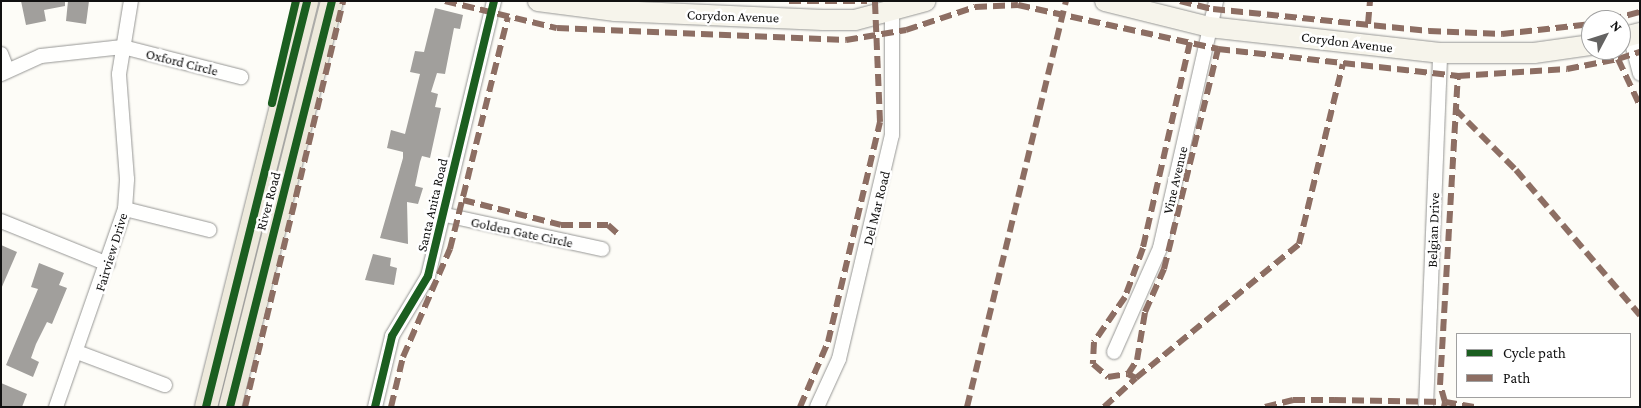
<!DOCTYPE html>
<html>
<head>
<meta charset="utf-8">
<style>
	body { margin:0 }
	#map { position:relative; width:1641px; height:408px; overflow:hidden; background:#fdfcf7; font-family:"Crimson Pro",serif }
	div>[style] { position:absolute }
	.building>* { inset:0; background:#a19f9c }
	.roads { filter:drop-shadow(0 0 1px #979795) drop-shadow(0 0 1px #979795) }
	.street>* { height:14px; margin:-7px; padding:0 7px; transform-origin:7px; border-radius:7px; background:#fffffe }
	.secondary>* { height:20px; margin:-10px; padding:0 10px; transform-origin:10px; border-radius:10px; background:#f6f4eb }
	.primary>* { height:22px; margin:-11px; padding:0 11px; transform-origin:11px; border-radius:11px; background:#ede9dc }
	.quiet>* { height:6px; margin-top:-3px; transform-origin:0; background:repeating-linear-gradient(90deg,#8d6e63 0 12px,transparent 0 18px) }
	.cycleway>* { height:8px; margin:-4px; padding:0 4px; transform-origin:4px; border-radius:4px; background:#1b5e20 }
	span { translate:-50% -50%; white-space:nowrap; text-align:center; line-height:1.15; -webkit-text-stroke:5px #fff; paint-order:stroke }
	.street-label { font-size:14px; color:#111 }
	.frame { position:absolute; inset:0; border:2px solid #111; pointer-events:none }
	.legend { position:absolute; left:1456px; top:333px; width:175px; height:65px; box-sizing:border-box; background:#fff; border:1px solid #a0a0a0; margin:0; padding:6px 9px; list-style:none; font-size:15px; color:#111 }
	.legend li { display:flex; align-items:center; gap:10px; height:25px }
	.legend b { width:25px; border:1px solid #a0a0a0 }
	.north { position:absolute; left:1581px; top:10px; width:50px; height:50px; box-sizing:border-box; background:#fff; border:1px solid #a0a0a0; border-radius:50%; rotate:50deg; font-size:14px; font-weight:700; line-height:20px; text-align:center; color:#111 }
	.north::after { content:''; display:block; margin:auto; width:18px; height:22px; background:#646362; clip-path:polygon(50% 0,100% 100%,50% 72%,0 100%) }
</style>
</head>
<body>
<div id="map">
	<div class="building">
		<div style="clip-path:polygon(21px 1px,65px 1px,65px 6px,44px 10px,46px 21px,26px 25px)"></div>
		<div style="clip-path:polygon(68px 1px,89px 1px,86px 24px,66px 21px)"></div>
		<div style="clip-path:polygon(435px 8px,463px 15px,460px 29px,454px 28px,445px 74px,437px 73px,431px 92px,438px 94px,435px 107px,441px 108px,430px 158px,422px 156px,420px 162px,415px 186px,423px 188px,418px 204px,407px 202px,408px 244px,380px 238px,403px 158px,403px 152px,387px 148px,391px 130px,405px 134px,420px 74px,410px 72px,415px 51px,424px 52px)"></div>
		<div style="clip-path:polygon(1px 245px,17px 252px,1px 289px)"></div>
		<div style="clip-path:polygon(373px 254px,391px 258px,390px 266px,397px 268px,394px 285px,365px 280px)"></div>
		<div style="clip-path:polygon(39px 263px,64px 273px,59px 285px,67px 288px,52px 324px,47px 322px,36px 344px,31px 358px,39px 362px,33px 377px,6px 365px,38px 289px,31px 287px)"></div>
		<div style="clip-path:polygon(1px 383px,27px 394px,22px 407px,1px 407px)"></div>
	</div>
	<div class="roads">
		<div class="street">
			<div style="left:1630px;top:36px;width:39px;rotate:75deg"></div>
			<div style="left:1px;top:54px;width:17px;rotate:69deg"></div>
			<div style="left:1px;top:74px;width:44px;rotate:-24.2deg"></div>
			<div style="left:41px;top:56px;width:82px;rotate:-6.3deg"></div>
			<div style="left:123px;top:47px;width:122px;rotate:14.3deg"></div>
			<div style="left:125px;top:209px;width:87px;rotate:14deg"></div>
			<div style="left:441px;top:214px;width:165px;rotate:12.3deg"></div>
			<div style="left:1px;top:221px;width:115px;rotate:21.9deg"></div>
			<div style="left:77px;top:352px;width:94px;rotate:20.6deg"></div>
			<div style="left:1114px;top:352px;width:114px;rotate:-66.1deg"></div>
			<div style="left:1160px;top:248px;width:253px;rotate:-77.2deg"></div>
			<div style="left:56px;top:407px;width:210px;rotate:-70.8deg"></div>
			<div style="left:125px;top:209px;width:30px;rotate:-86deg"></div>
			<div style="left:127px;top:179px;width:105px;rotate:-94.4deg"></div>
			<div style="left:119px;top:74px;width:74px;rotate:-80.7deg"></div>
			<div style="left:375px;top:407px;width:73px;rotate:-76.5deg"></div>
			<div style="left:392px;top:336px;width:70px;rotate:-59deg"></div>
			<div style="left:428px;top:276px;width:283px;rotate:-76.5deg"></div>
			<div style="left:817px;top:407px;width:53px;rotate:-65.4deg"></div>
			<div style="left:839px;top:359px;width:230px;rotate:-76.7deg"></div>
			<div style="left:892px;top:135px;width:133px;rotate:-90deg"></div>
			<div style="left:1426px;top:407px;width:354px;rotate:-87.7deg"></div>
		</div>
		<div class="secondary">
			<div style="left:538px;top:1px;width:78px;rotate:7.4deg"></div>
			<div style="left:615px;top:11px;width:208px;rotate:2.5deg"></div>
			<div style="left:823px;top:20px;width:32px"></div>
			<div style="left:855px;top:20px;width:73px;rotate:-15deg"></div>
			<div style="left:1105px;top:1px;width:107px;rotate:14deg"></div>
			<div style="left:1209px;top:27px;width:232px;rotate:6.4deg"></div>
			<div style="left:1440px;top:53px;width:94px"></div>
			<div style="left:1534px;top:53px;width:58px;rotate:-8deg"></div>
			<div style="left:1621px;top:38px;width:20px;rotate:-15deg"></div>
		</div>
		<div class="primary">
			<div style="left:206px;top:407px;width:418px;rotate:-76deg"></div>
			<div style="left:230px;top:407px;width:419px;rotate:-75.9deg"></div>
		</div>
	</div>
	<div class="quiet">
		<div style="left:445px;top:1px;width:115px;rotate:13.6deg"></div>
		<div style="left:557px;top:28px;width:289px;rotate:2.4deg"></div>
		<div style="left:846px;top:40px;width:61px;rotate:-9.5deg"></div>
		<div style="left:906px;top:30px;width:73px;rotate:-18.4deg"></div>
		<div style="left:975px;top:7px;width:43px;rotate:-2.7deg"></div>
		<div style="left:1018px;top:5px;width:205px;rotate:12.4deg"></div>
		<div style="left:1218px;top:49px;width:242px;rotate:6.4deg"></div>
		<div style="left:789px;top:1px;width:78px"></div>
		<div style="left:1180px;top:1px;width:34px;rotate:14deg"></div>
		<div style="left:1213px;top:9px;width:217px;rotate:5.8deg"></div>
		<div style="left:1429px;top:31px;width:73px;rotate:2.4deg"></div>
		<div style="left:1502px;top:34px;width:90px;rotate:-6.4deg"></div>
		<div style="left:1610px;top:20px;width:31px;rotate:-15deg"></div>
		<div style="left:1368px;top:24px;width:23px;rotate:-85deg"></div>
		<div style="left:1190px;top:42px;width:211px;rotate:102.9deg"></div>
		<div style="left:1143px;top:248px;width:52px;rotate:110.2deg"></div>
		<div style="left:1125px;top:297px;width:55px;rotate:124.6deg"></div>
		<div style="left:1094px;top:342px;width:22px;rotate:93deg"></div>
		<div style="left:1093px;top:364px;width:20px;rotate:41deg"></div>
		<div style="left:1108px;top:377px;width:20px;rotate:-9deg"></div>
		<div style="left:1128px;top:374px;width:17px;rotate:-57deg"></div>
		<div style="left:1137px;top:360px;width:49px;rotate:-80.5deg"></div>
		<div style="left:1145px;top:312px;width:47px;rotate:-66.2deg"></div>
		<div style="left:1164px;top:269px;width:227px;rotate:-76.2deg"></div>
		<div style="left:1618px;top:59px;width:23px;rotate:-18deg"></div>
		<div style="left:1455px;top:109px;width:86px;rotate:45deg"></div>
		<div style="left:1516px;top:170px;width:191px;rotate:49.5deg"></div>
		<div style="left:463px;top:200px;width:101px;rotate:14.3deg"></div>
		<div style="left:561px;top:225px;width:47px"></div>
		<div style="left:608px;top:225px;width:12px;rotate:42deg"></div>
		<div style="left:1128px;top:374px;width:9px;rotate:27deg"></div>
		<div style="left:1136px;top:378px;width:211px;rotate:-39.4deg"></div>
		<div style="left:1299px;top:244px;width:185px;rotate:-76.3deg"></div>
		<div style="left:245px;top:407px;width:418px;rotate:-76.4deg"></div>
		<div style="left:391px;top:407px;width:51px;rotate:-76.5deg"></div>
		<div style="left:403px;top:357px;width:118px;rotate:-66.5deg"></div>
		<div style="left:450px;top:249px;width:239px;rotate:-76deg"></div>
		<div style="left:800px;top:407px;width:71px;rotate:-66.7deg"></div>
		<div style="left:828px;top:342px;width:226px;rotate:-76.7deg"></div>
		<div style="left:880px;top:122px;width:121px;rotate:-92.4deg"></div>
		<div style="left:967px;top:407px;width:418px;rotate:-76.3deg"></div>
		<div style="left:1104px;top:407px;width:43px;rotate:-42.2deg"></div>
		<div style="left:1265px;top:407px;width:29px;rotate:-14deg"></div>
		<div style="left:1293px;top:400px;width:41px"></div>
		<div style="left:1334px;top:400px;width:111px;rotate:1deg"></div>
		<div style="left:1445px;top:402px;width:5px;rotate:101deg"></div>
		<div style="left:1474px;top:407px;width:29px;rotate:-170deg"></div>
		<div style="left:1445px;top:402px;width:18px;rotate:-106deg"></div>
		<div style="left:1440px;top:385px;width:310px;rotate:-86.7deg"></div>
		<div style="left:1458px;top:76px;width:109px;rotate:-3.7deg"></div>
		<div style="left:1567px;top:69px;width:52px;rotate:-11.1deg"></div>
		<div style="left:1618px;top:59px;width:52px;rotate:64.9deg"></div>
	</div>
	<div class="cycleway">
		<div style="left:272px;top:103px;width:105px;rotate:-76.8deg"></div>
		<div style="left:206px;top:407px;width:418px;rotate:-76deg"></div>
		<div style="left:230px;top:407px;width:419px;rotate:-75.9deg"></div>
		<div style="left:375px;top:407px;width:73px;rotate:-76.5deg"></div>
		<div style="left:392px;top:336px;width:70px;rotate:-59deg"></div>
		<div style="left:428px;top:276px;width:283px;rotate:-76.5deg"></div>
	</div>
	<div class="street-label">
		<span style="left:733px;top:16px;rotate:2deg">Corydon Avenue</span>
		<span style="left:1347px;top:42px;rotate:7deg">Corydon Avenue</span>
		<span style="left:182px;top:62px;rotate:14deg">Oxford Circle</span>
		<span style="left:1175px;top:180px;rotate:-77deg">Vine Avenue</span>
		<span style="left:268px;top:201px;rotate:-75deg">River Road</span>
		<span style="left:432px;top:205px;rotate:-77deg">Santa Anita Road</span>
		<span style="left:876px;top:208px;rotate:-76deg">Del Mar Road</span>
		<span style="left:1433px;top:230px;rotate:-88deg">Belgian Drive</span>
		<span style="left:522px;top:232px;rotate:12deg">Golden Gate Circle</span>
		<span style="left:111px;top:252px;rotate:-73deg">Fairview Drive</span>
	</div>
	<div class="frame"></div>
	<ul class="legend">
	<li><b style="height:6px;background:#1b5e20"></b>Cycle path</li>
	<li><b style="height:6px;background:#8d6e63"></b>Path</li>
	</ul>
	<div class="north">N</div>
</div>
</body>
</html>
